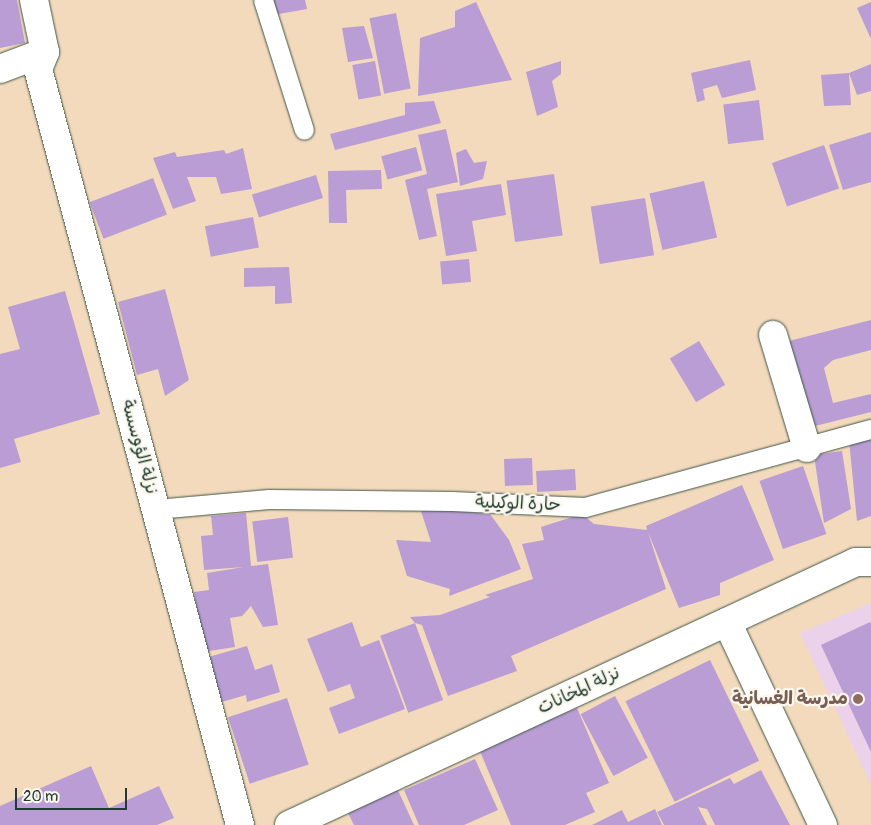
<!DOCTYPE html>
<html>
<head>
<meta charset="utf-8">
<style>
	body { margin:0 }
	#map { position:relative; width:871px; height:825px; overflow:hidden; background:#f3dabc; font-family:Pangolin,"Playpen Sans Arabic",sans-serif }
	div>[style] { position:absolute }
	.built>* { inset:0; background:#ecd1ea }
	.building>* { inset:0; background:#b99dd4; transform-origin:0 0 }
	.roads { filter:drop-shadow(0 0 1px #3f5548) drop-shadow(0 0 1px #3f5548) }
	.service>* { height:19px; margin:-9.5px; padding:0 9.5px; transform-origin:9.5px; border-radius:9.5px; background:#fff }
	.pedestrian>* { height:28px; margin:-14px; padding:0 14px; transform-origin:14px; border-radius:14px; background:#fff }
	.minor>* { height:28px; margin:-14px; padding:0 14px; transform-origin:14px; border-radius:14px; background:#fff }
	.dots>* { width:14px; height:14px; translate:-50% -50%; box-sizing:border-box; border:2px solid #fbf7ec; border-radius:50% }
	span { translate:-50% -50%; white-space:nowrap; text-align:center; line-height:1.15; -webkit-text-stroke:4.5px #fbf7ec; paint-order:stroke }
	.street-label { font-size:18px; color:#1f3d34 }
	.education-label { font-size:18px; color:#785e54; font-weight:700 }
	.right { translate:-100% -50%; text-align:right }
	.scale { position:absolute; left:15px; top:788px; width:112px; height:22px; box-sizing:border-box; border:2px solid #1f3d34; border-top:0; padding-left:6px; font-size:15px; line-height:18px; white-space:nowrap; color:#1f3d34; -webkit-text-stroke:4px #fbf7ec; paint-order:stroke }
</style>
</head>
<body>
<div id="map">
	<div class="built">
		<div style="clip-path:polygon(871px 603px,871px 785px,800px 633px)"></div>
	</div>
	<div class="building">
		<div style="clip-path:polygon(0 0,17px 0,25px 43px,0 48px)"></div>
		<div style="clip-path:polygon(271px 0,305px 0,307px 9px,273px 15px)"></div>
		<div style="clip-path:polygon(476px 2px,512px 80px,418px 96px,420px 38px,455px 27px,455px 11px)"></div>
		<div style="clip-path:polygon(871px 2px,871px 39px,857px 8px)"></div>
		<div style="left:396px;top:13px;width:77px;height:27px;rotate:79deg"></div>
		<div style="clip-path:polygon(364px 26px,373px 58px,348px 62px,342px 28px)"></div>
		<div style="clip-path:polygon(750px 60px,756px 90px,722px 98px,717px 85px,703px 89px,705px 100px,697px 102px,691px 73px)"></div>
		<div style="left:375px;top:61px;width:35px;height:23px;rotate:80deg"></div>
		<div style="clip-path:polygon(561px 61px,561px 74px,552px 81px,558px 107px,537px 116px,526px 72px)"></div>
		<div style="clip-path:polygon(871px 64px,871px 91px,857px 95px,849px 73px,851px 105px,824px 106px,821px 75px,849px 73px)"></div>
		<div style="left:759px;top:100px;width:40px;height:36px;rotate:83deg"></div>
		<div style="clip-path:polygon(434px 101px,441px 123px,335px 150px,330px 134px,405px 115px,405px 103px)"></div>
		<div style="clip-path:polygon(446px 129px,458px 182px,427px 189px,437px 236px,419px 240px,405px 180px,427px 174px,418px 135px)"></div>
		<div style="clip-path:polygon(871px 132px,871px 182px,843px 190px,829px 145px)"></div>
		<div style="left:824px;top:145px;width:46px;height:55px;rotate:71deg"></div>
		<div style="left:416px;top:147px;width:24px;height:36px;rotate:75deg"></div>
		<div style="clip-path:polygon(243px 148px,252px 189px,221px 194px,216px 177px,187px 177px,196px 201px,173px 209px,153px 158px,175px 152px,177px 157px,224px 150px,226px 154px)"></div>
		<div style="clip-path:polygon(466px 149px,474px 163px,487px 161px,483px 179px,460px 186px,456px 153px)"></div>
		<div style="clip-path:polygon(381px 170px,382px 189px,346px 190px,347px 223px,329px 223px,328px 171px)"></div>
		<div style="left:554px;top:174px;width:62px;height:48px;rotate:82deg"></div>
		<div style="left:316px;top:175px;width:24px;height:67px;rotate:73deg"></div>
		<div style="left:153px;top:178px;width:39px;height:68px;rotate:69deg"></div>
		<div style="left:704px;top:181px;width:58px;height:56px;rotate:77deg"></div>
		<div style="clip-path:polygon(501px 184px,506px 215px,472px 221px,477px 251px,446px 256px,436px 194px)"></div>
		<div style="left:645px;top:198px;width:58px;height:55px;rotate:81deg"></div>
		<div style="left:253px;top:217px;width:31px;height:49px;rotate:79deg"></div>
		<div style="left:469px;top:259px;width:23px;height:29px;rotate:85deg"></div>
		<div style="clip-path:polygon(289px 267px,292px 303px,275px 304px,275px 286px,244px 287px,244px 268px)"></div>
		<div style="clip-path:polygon(165px 289px,189px 380px,165px 396px,158px 369px,137px 375px,118px 302px)"></div>
		<div style="clip-path:polygon(65px 291px,100px 414px,14px 439px,21px 462px,0 468px,0 354px,20px 349px,8px 307px)"></div>
		<div style="clip-path:polygon(871px 320px,871px 350px,833px 360px,824px 368px,833px 403px,871px 394px,871px 412px,803px 429px,781px 343px)"></div>
		<div style="left:699px;top:341px;width:51px;height:34px;rotate:59deg"></div>
		<div style="clip-path:polygon(871px 438px,871px 516px,857px 521px,849px 440px)"></div>
		<div style="clip-path:polygon(842px 451px,851px 509px,824px 523px,814px 455px)"></div>
		<div style="left:532px;top:458px;width:27px;height:28px;rotate:88deg"></div>
		<div style="left:803px;top:466px;width:72px;height:46px;rotate:71deg"></div>
		<div style="left:575px;top:469px;width:21px;height:39px;rotate:87deg"></div>
		<div style="clip-path:polygon(742px 485px,774px 560px,720px 583px,720px 595px,679px 608px,648px 532px,666px 589px,511px 656px,517px 671px,448px 696px,422px 625px,415px 623px,410px 617px,440px 615px,490px 597px,485px 595px,533px 579px,522px 544px,544px 540px,541px 527px,582px 514px,594px 524px,647px 530px,646px 526px)"></div>
		<div style="clip-path:polygon(420px 508px,490px 514px,509px 540px,521px 569px,449px 596px,450px 589px,407px 576px,396px 540px,431px 542px)"></div>
		<div style="clip-path:polygon(246px 513px,251px 566px,268px 564px,278px 625px,263px 627px,251px 606px,242px 616px,230px 618px,235px 647px,203px 652px,194px 592px,209px 590px,207px 573px,244px 567px,204px 570px,201px 536px,213px 535px,211px 516px)"></div>
		<div style="left:288px;top:517px;width:41px;height:36px;rotate:83deg"></div>
		<div style="clip-path:polygon(352px 622px,361px 647px,379px 640px,405px 709px,339px 734px,329px 708px,355px 698px,350px 684px,328px 692px,307px 639px)"></div>
		<div style="clip-path:polygon(870px 622px,871px 624px,871px 752px,821px 645px)"></div>
		<div style="left:415px;top:623px;width:82px;height:37px;rotate:70deg"></div>
		<div style="clip-path:polygon(247px 646px,255px 670px,272px 664px,280px 692px,247px 702px,246px 695px,218px 703px,205px 658px)"></div>
		<div style="left:710px;top:660px;width:112px;height:94px;rotate:64deg"></div>
		<div style="left:615px;top:696px;width:70px;height:39px;rotate:62deg"></div>
		<div style="left:287px;top:698px;width:70px;height:62px;rotate:72deg"></div>
		<div style="clip-path:polygon(577px 708px,609px 783px,586px 793px,595px 812px,565px 825px,511px 825px,479px 749px)"></div>
		<div style="clip-path:polygon(475px 759px,498px 810px,464px 825px,419px 825px,404px 790px)"></div>
		<div style="clip-path:polygon(91px 766px,109px 808px,159px 786px,174px 818px,157px 825px,0 825px,0 806px)"></div>
		<div style="clip-path:polygon(761px 770px,790px 825px,715px 825px,707px 809px,698px 807px,694px 799px,707px 825px,664px 825px,657px 812px,730px 778px,734px 784px)"></div>
		<div style="clip-path:polygon(396px 786px,414px 825px,354px 825px,346px 809px)"></div>
		<div style="clip-path:polygon(655px 809px,662px 825px,592px 825px,622px 810px,628px 822px)"></div>
	</div>
	<div class="roads">
		<div class="service">
			<div style="left:263px;top:0;width:136px;rotate:72.5deg"></div>
			<div style="left:156px;top:509px;width:113px;rotate:-5.1deg"></div>
			<div style="left:269px;top:499px;width:183px;rotate:0.6deg"></div>
			<div style="left:452px;top:501px;width:133px;rotate:2.6deg"></div>
			<div style="left:585px;top:507px;width:296px;rotate:-15.3deg"></div>
		</div>
		<div class="pedestrian">
			<div style="left:773px;top:335px;width:118px;rotate:73.3deg"></div>
		</div>
		<div class="minor">
			<div style="left:34px;top:0;width:53px;rotate:78.1deg"></div>
			<div style="left:45px;top:52px;width:18px;rotate:112deg"></div>
			<div style="left:38px;top:69px;width:783px;rotate:75.04deg"></div>
			<div style="left:0;top:69px;width:48px;rotate:-20.7deg"></div>
			<div style="left:727px;top:622px;width:225px;rotate:64.7deg"></div>
			<div style="left:289px;top:825px;width:625px;rotate:-24.88deg"></div>
			<div style="left:856px;top:562px;width:15px"></div>
		</div>
	</div>
	<div class="dots">
		<div style="left:858px;top:699px;background:#8d6e63"></div>
	</div>
	<div class="street-label">
		<span style="left:139px;top:447px;rotate:75deg">نزلة الؤوسسة</span>
		<span style="left:518px;top:504px;rotate:2deg">حارة الوكيلية</span>
		<span style="left:579px;top:691px;rotate:-25deg">نزلة المخانات</span>
	</div>
	<div class="education-label">
		<span class="right" style="left:848px;top:699px">مدرسة الغسانية</span>
	</div>
	<div class="scale">20 m</div>
</div>
</body>
</html>
